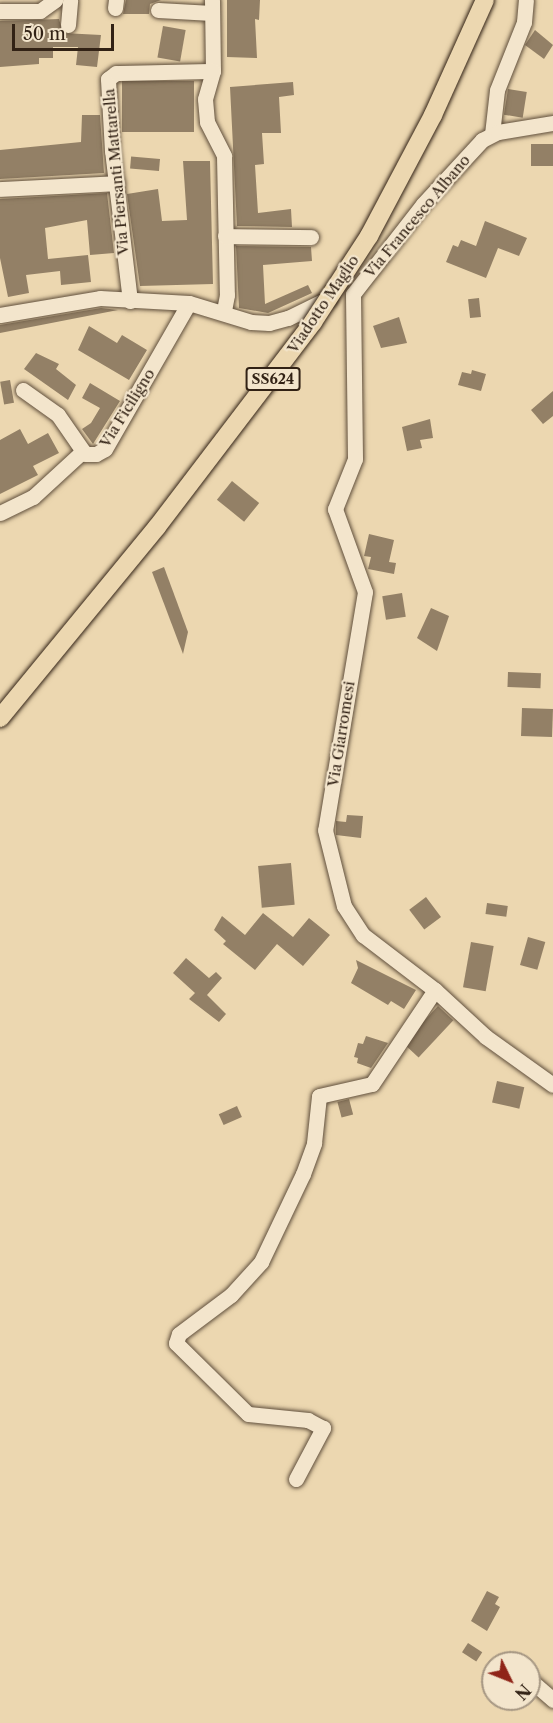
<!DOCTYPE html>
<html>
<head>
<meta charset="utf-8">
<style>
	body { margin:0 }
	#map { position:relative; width:553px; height:1723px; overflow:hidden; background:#ecd7b0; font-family:"Libre Caslon Text",serif }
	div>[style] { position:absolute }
	.building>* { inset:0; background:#938066; transform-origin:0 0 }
	.roads { filter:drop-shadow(0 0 2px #604f3c) drop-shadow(0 0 2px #604f3c) }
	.minor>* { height:15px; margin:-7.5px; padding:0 7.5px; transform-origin:7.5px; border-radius:7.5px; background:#f3e5cc }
	.bridges { filter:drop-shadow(0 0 2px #322215) drop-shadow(0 0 2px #322215) }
	.major-bridge>* { height:18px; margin:-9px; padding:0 9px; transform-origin:9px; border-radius:9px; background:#ecd7b0 }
	span { translate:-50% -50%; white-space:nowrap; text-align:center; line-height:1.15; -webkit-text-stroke:4.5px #f3e5cc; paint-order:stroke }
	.shield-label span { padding:2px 4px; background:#f3e5cc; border:2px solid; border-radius:4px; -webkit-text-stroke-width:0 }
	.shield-label { font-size:14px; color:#322215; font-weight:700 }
	.street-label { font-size:15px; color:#322215 }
	.north { position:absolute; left:481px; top:1651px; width:60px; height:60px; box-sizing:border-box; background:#f3e5cc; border:2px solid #a69783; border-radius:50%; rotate:133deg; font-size:16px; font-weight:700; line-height:24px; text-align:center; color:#322215 }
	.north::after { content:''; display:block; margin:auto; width:21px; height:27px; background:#8f2418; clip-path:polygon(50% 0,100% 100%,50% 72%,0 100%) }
	.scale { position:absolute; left:12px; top:24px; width:102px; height:27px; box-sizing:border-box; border:3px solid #322215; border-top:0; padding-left:8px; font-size:18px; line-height:21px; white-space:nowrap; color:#322215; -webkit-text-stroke:4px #f3e5cc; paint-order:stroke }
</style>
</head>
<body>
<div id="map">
	<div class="building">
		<div style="clip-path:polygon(126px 0,161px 0,150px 4px,149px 14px,123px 14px)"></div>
		<div style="clip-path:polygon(227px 0,260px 0,259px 20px,255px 19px,257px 58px,227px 57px)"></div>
		<div style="clip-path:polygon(59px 19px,63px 33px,101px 35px,97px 67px,76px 65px,78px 47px,53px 47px,53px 58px,39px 58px,39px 64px,0 67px,0 21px)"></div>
		<div style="left:163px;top:26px;width:23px;height:32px;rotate:10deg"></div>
		<div style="clip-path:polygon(535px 30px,553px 45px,544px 59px,525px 45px)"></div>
		<div style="left:194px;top:81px;width:51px;height:72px;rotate:90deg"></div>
		<div style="clip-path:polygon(293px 82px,294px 95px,279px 97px,281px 133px,262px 133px,264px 164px,255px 165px,258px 213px,291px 209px,292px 227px,237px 226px,230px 87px)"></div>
		<div style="left:508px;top:89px;width:19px;height:26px;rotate:9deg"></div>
		<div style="clip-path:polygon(82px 115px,100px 115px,104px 173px,0 179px,0 150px,81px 142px)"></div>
		<div style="left:553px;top:144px;width:22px;height:22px;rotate:90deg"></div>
		<div style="left:160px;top:159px;width:12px;height:29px;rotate:95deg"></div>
		<div style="clip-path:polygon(183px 161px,210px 161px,213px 284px,140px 286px,127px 194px,158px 189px,162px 221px,187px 220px)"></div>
		<div style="clip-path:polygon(107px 193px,114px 253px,90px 255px,87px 220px,45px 228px,48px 259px,88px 255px,91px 282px,61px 285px,60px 271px,26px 275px,29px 293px,8px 297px,0 258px,0 199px)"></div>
		<div style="clip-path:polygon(485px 221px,527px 238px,519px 256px,498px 248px,486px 278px,446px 262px,453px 245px,458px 247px,461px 240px,476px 246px)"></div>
		<div style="clip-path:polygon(236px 246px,311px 247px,312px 261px,263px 265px,265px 304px,308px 285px,312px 293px,268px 313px,239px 308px)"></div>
		<div style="left:479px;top:298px;width:19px;height:11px;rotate:84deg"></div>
		<div style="clip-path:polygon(101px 308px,118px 310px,0 333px,0 325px)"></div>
		<div style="clip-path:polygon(399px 317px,407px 343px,381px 348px,373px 326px)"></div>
		<div style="clip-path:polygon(89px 326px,117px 343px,122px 335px,147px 350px,129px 380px,78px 350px)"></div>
		<div style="clip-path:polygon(36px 353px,59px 364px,56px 369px,76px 385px,68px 400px,24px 369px)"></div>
		<div style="clip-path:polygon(472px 370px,486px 374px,481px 391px,458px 385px,462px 372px,471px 374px)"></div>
		<div style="left:10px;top:380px;width:23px;height:10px;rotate:80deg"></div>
		<div style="clip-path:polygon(90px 383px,120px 401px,93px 444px,82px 429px,91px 423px,100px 408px,82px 398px)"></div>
		<div style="clip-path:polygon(553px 391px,553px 416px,543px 424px,531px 410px)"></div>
		<div style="clip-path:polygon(430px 419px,433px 438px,420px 440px,422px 448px,407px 451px,402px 427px)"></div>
		<div style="clip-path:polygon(20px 429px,28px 444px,48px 433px,59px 453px,33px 466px,38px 475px,0 494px,0 440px)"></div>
		<div style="left:232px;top:481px;width:35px;height:24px;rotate:39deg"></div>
		<div style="clip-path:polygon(369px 534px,394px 540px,389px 562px,396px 563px,394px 574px,368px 569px,371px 557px,364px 556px)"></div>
		<div style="clip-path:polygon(164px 567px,188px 632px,183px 654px,152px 572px)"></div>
		<div style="left:402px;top:593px;width:24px;height:20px;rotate:81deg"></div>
		<div style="clip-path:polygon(431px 608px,449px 616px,437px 651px,417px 638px)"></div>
		<div style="left:508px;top:672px;width:33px;height:15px;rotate:2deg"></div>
		<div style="left:522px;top:708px;width:31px;height:28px;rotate:2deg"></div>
		<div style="clip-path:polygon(347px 815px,363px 816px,361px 838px,336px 835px,336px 821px,346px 822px)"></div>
		<div style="left:291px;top:863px;width:42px;height:33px;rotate:85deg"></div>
		<div style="left:426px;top:897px;width:25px;height:21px;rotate:53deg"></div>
		<div style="left:487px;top:903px;width:21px;height:11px;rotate:8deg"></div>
		<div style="clip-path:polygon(263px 913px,293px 937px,309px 918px,330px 935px,303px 966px,277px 944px,255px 970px,223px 944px,226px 941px,214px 930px,222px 916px,245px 935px)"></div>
		<div style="left:528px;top:937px;width:18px;height:29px;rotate:16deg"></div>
		<div style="left:471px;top:942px;width:23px;height:46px;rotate:10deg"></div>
		<div style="clip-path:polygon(186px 958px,209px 978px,216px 972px,222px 978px,207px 995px,226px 1014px,219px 1022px,189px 999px,195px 993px,173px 973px)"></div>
		<div style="clip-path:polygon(356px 960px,416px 990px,404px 1009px,391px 1001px,388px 1005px,351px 983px,358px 968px)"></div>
		<div style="left:438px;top:1006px;width:21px;height:51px;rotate:43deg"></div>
		<div style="clip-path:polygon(366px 1036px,388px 1043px,371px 1068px,357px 1063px,358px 1058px,354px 1057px,358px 1043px,363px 1044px)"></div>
		<div style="left:497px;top:1081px;width:28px;height:22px;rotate:13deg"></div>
		<div style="left:349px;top:1099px;width:16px;height:12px;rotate:75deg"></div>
		<div style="left:237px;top:1106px;width:12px;height:20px;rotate:66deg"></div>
		<div style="clip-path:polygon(487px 1591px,499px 1597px,495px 1604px,500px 1607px,487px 1631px,471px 1621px)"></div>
		<div style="left:468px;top:1643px;width:17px;height:11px;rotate:33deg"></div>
	</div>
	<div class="roads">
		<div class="minor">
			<div style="left:212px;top:0;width:71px;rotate:89.2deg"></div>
			<div style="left:213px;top:71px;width:29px;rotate:106deg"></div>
			<div style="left:205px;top:99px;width:23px;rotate:85deg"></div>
			<div style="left:207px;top:122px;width:38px;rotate:63deg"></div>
			<div style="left:224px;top:156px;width:139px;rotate:88.8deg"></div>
			<div style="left:227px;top:295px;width:16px;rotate:101deg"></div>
			<div style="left:115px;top:8px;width:8px;rotate:-83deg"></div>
			<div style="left:158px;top:10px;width:54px;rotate:3.2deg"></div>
			<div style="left:0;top:11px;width:40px"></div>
			<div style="left:40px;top:11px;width:19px;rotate:-36deg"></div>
			<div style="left:68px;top:25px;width:25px;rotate:-85deg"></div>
			<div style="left:492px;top:134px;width:44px;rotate:-83.5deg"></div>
			<div style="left:497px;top:90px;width:73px;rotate:-68.3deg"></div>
			<div style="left:524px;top:22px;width:22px;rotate:-85deg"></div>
			<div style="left:0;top:189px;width:117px;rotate:-2.9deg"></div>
			<div style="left:225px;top:236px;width:86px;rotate:0.7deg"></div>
			<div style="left:353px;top:294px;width:165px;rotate:89.3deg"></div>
			<div style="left:355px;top:459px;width:54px;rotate:111.8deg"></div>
			<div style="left:335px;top:509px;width:88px;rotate:70.1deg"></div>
			<div style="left:365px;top:592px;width:241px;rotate:99.5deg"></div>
			<div style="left:325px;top:830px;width:78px;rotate:76deg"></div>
			<div style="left:344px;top:906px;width:35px;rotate:57deg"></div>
			<div style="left:363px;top:935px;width:91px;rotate:37.4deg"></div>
			<div style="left:435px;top:990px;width:69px;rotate:42.7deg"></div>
			<div style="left:486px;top:1037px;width:82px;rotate:35.6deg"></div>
			<div style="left:353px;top:294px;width:114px;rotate:-52.1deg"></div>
			<div style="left:423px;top:204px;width:87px;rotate:-47.3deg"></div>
			<div style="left:482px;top:140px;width:18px;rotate:-27deg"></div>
			<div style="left:498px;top:132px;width:56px;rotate:-9.3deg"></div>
			<div style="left:130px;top:301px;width:151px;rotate:-96.8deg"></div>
			<div style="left:112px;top:151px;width:72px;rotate:-93.2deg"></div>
			<div style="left:108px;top:79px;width:10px;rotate:-37deg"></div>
			<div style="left:116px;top:73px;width:97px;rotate:-1.2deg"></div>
			<div style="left:0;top:315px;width:101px;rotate:-9.6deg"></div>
			<div style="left:100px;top:298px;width:89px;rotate:3.2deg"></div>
			<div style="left:189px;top:303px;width:65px;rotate:17deg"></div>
			<div style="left:251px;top:322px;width:18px;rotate:3deg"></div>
			<div style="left:269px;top:323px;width:20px;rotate:-15deg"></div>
			<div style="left:288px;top:318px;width:46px;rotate:-26deg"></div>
			<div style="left:23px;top:390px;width:43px;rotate:35.5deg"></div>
			<div style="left:58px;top:415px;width:47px;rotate:55.3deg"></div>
			<div style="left:85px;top:454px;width:11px"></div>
			<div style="left:96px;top:454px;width:10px;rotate:-29deg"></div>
			<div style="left:105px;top:449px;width:168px;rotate:-60.1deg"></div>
			<div style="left:0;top:513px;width:37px;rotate:-26deg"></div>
			<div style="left:33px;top:497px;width:68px;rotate:-42.6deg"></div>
			<div style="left:296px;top:1479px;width:58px;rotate:-62.1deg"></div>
			<div style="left:323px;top:1428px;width:17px;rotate:-152deg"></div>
			<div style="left:308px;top:1420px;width:60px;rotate:-174.3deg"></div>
			<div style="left:248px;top:1414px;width:101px;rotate:-135.4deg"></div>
			<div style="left:176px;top:1343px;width:9px;rotate:-72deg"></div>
			<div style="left:179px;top:1334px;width:65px;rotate:-36.9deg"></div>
			<div style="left:231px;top:1295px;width:45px;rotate:-47.7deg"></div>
			<div style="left:261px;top:1262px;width:98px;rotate:-64.5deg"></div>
			<div style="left:303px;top:1174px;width:33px;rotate:-70deg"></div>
			<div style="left:314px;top:1143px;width:47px;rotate:-83.9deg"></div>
			<div style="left:319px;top:1096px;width:54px;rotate:-12.8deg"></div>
			<div style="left:372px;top:1084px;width:113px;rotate:-56.2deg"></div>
			<div style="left:529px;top:1679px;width:32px;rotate:41deg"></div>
		</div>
	</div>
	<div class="bridges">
		<div class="major-bridge">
			<div style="left:0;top:718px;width:247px;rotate:-50.6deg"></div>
			<div style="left:157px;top:527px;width:258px;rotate:-52.7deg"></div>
			<div style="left:313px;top:322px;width:103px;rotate:-56.9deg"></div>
			<div style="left:369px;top:236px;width:137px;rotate:-62.1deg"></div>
			<div style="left:433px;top:115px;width:126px;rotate:-65.7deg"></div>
		</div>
	</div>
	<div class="shield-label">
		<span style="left:273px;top:379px">SS624</span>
	</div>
	<div class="street-label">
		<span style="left:116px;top:172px;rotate:-95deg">Via Piersanti Mattarella</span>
		<span style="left:417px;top:216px;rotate:-50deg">Via Francesco Albano</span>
		<span style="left:323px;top:304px;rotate:-56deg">Viadotto Maglio</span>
		<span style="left:127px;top:408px;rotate:-58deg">Via Ficiligno</span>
		<span style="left:341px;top:734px;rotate:-81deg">Via Giarromesi</span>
	</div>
	<div class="north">N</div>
	<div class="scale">50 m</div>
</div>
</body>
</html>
